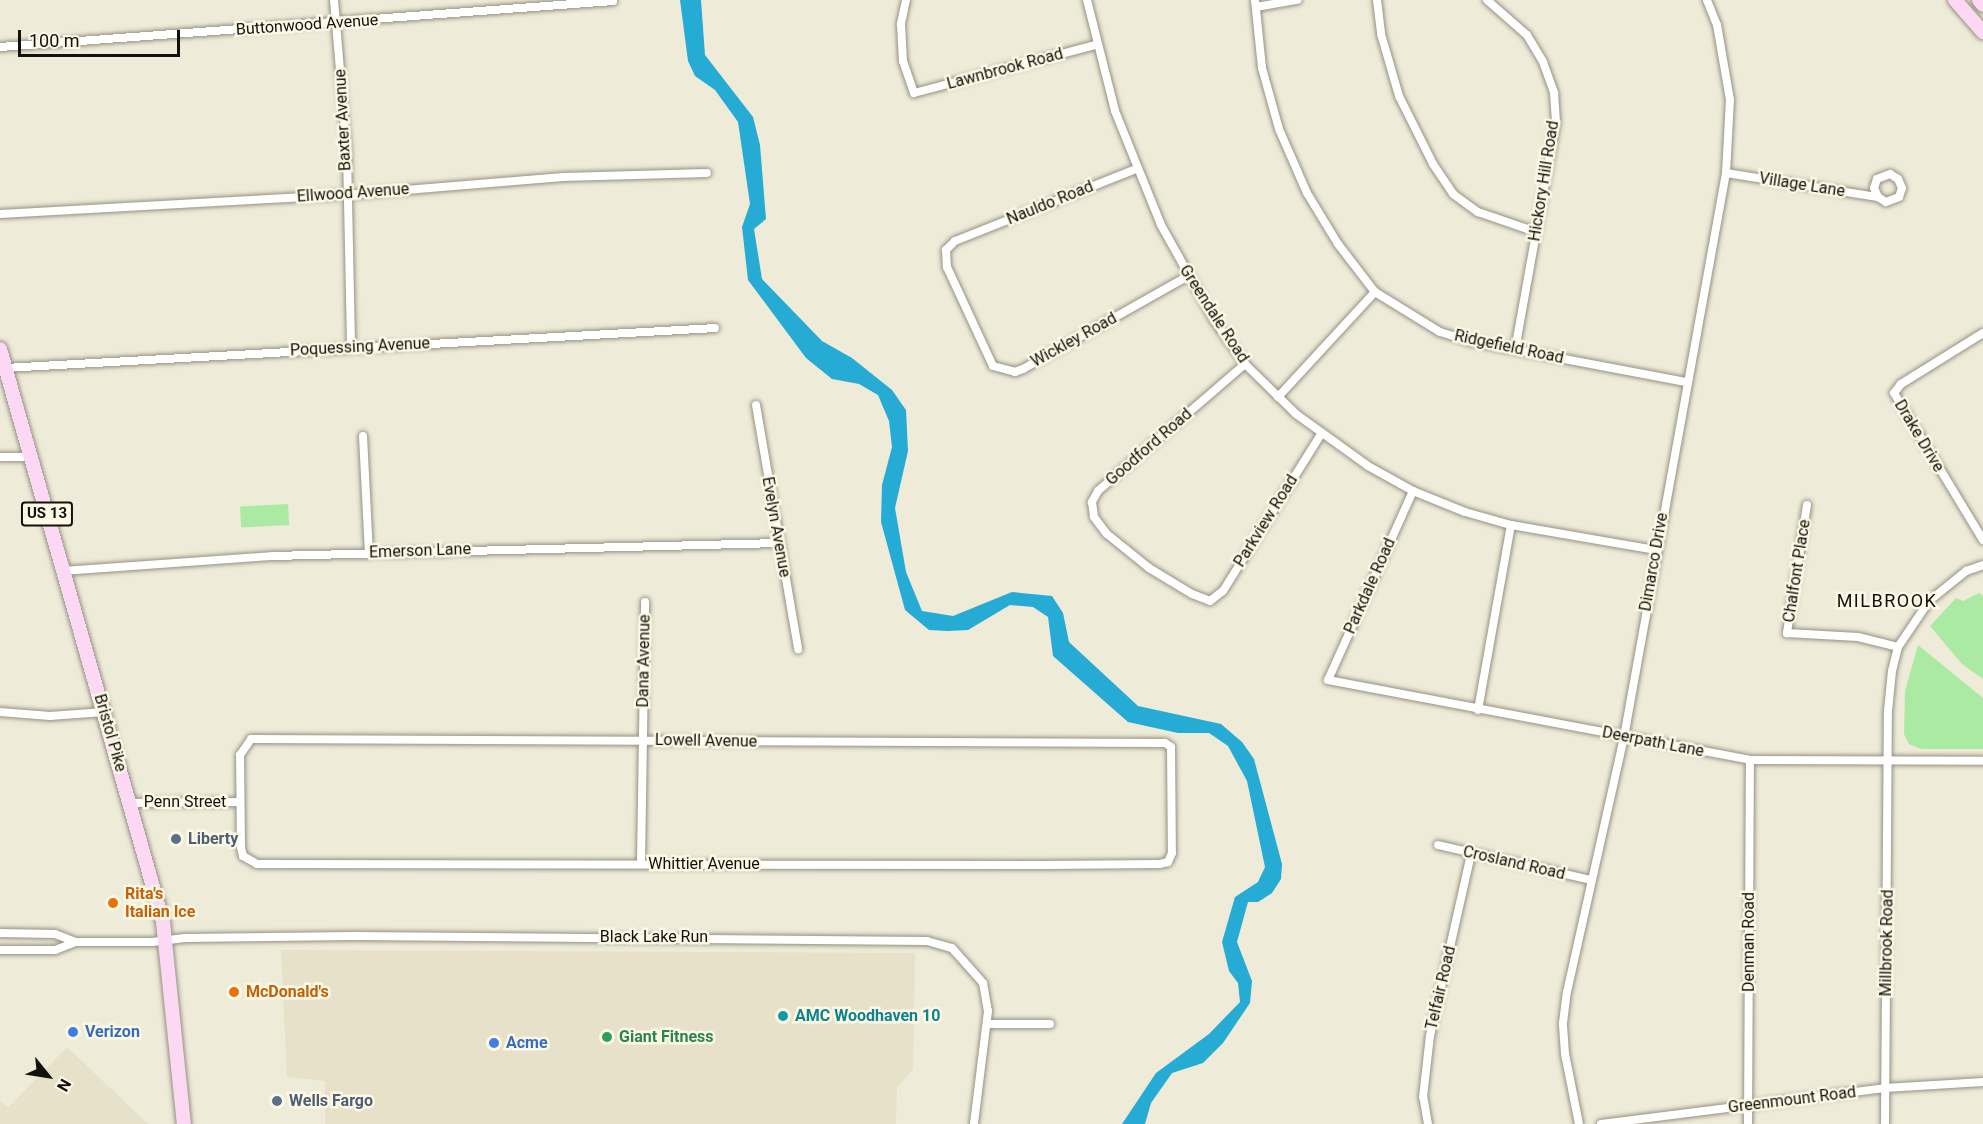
<!DOCTYPE html>
<html>
<head>
<meta charset="utf-8">
<style>
	body { margin:0 }
	#map { position:relative; width:1983px; height:1124px; overflow:hidden; background:#eeebd9; font-family:Roboto,sans-serif }
	div>[style] { position:absolute }
	.built>* { inset:0; background:#e6e1c8 }
	.green>* { inset:0; background:#abeaa3; transform-origin:0 0 }
	.water>* { inset:0; background:#26abd5 }
	.roads { filter:drop-shadow(0 0 2px #959282) drop-shadow(0 0 2px #959282) }
	.street>* { height:8px; margin:-4px; padding:0 4px; transform-origin:4px; border-radius:4px; background:#fff }
	.primary>* { height:14px; margin:-7px; padding:0 7px; transform-origin:7px; border-radius:7px; background:#fcd8f5 }
	.dots>* { width:16px; height:16px; translate:-50% -50%; box-sizing:border-box; border:3px solid #fcf8e6; border-radius:50% }
	span { translate:-50% -50%; white-space:nowrap; text-align:center; line-height:1.15; -webkit-text-stroke:5px #fcf8e6; paint-order:stroke }
	.shield-label span { padding:2px 4px; background:#fcf8e6; border:2px solid; border-radius:4px; -webkit-text-stroke-width:0 }
	.shield-label { font-size:15px; color:#12110b; font-weight:700 }
	.street-label { font-size:16px; color:#12110b }
	.service-label { font-size:16px; color:#4e5e75; font-weight:700 }
	.left { translate:0 -50%; text-align:left }
	.food-label { font-size:16px; color:#c56008; font-weight:700 }
	.culture-label { font-size:16px; color:#0d838f; font-weight:700 }
	.shop-label { font-size:16px; color:#366cbe; font-weight:700 }
	.leisure-label { font-size:16px; color:#27864d; font-weight:700 }
	.neighbourhood-label { font-size:18px; color:#12110b; letter-spacing:1.5px }
	.north { position:absolute; left:18px; top:1046px; width:60px; height:60px; -webkit-text-stroke:4px #fcf8e6; paint-order:stroke; rotate:120deg; font-size:16px; font-weight:700; line-height:24px; text-align:center; color:#12110b }
	.north::after { content:''; display:block; margin:auto; width:21px; height:27px; background:#12110b; clip-path:polygon(50% 0,100% 100%,50% 72%,0 100%) }
	.scale { position:absolute; left:18px; top:30px; width:162px; height:27px; box-sizing:border-box; border:3px solid #12110b; border-top:0; padding-left:8px; font-size:18px; line-height:21px; white-space:nowrap; color:#12110b; -webkit-text-stroke:4px #fcf8e6; paint-order:stroke }
</style>
</head>
<body>
<div id="map">
	<div class="built">
		<div style="clip-path:polygon(281px 950px,915px 953px,913px 1069px,897px 1088px,896px 1124px,325px 1124px,325px 1081px,287px 1077px)"></div>
		<div style="clip-path:polygon(67px 1047px,148px 1124px,0 1124px,0 1100px,8px 1108px)"></div>
	</div>
	<div class="green">
		<div style="left:288px;top:504px;width:21px;height:48px;rotate:87deg"></div>
		<div style="clip-path:polygon(1979px 593px,1983px 596px,1983px 679px,1962px 664px,1930px 626px,1956px 598px,1963px 601px)"></div>
		<div style="clip-path:polygon(1918px 645px,1983px 698px,1983px 749px,1921px 749px,1909px 744px,1904px 734px,1905px 691px)"></div>
	</div>
	<div class="water">
		<div style="clip-path:polygon(680px 0,701px 0,705px 55px,753px 117px,760px 145px,766px 219px,754px 229px,762px 279px,822px 341px,852px 358px,892px 390px,906px 410px,908px 451px,895px 508px,906px 572px,922px 611px,953px 616px,1012px 592px,1052px 596px,1063px 613px,1069px 642px,1138px 706px,1221px 724px,1242px 742px,1254px 759px,1282px 864px,1281px 879px,1272px 893px,1258px 902px,1248px 902px,1237px 942px,1252px 981px,1250px 1003px,1223px 1043px,1203px 1063px,1172px 1073px,1151px 1103px,1145px 1124px,1122px 1124px,1156px 1073px,1209px 1034px,1240px 1002px,1238px 983px,1229px 971px,1222px 942px,1235px 897px,1258px 882px,1265px 867px,1247px 781px,1228px 746px,1209px 733px,1178px 733px,1128px 722px,1053px 656px,1048px 617px,1033px 607px,1010px 605px,968px 630px,948px 631px,929px 630px,905px 610px,881px 522px,882px 485px,892px 447px,889px 421px,878px 395px,859px 384px,832px 379px,806px 358px,748px 280px,742px 227px,750px 204px,738px 122px,715px 90px,695px 76px,688px 61px)"></div>
	</div>
	<div class="roads">
		<div class="street">
			<div style="left:334px;top:0;width:153px;rotate:85.1deg"></div>
			<div style="left:347px;top:152px;width:195px;rotate:88.8deg"></div>
			<div style="left:906px;top:0;width:25px;rotate:102deg"></div>
			<div style="left:901px;top:24px;width:37px;rotate:87deg"></div>
			<div style="left:903px;top:61px;width:34px;rotate:71deg"></div>
			<div style="left:914px;top:93px;width:188px;rotate:-14.8deg"></div>
			<div style="left:1087px;top:0;width:114px;rotate:75.8deg"></div>
			<div style="left:1115px;top:111px;width:123px;rotate:68deg"></div>
			<div style="left:1161px;top:225px;width:109px;rotate:60.8deg"></div>
			<div style="left:1214px;top:320px;width:54px;rotate:54.8deg"></div>
			<div style="left:1245px;top:364px;width:71px;rotate:44.4deg"></div>
			<div style="left:1296px;top:414px;width:89px;rotate:35.8deg"></div>
			<div style="left:1368px;top:466px;width:51px;rotate:29.1deg"></div>
			<div style="left:1413px;top:491px;width:56px;rotate:22deg"></div>
			<div style="left:1465px;top:512px;width:48px;rotate:15.8deg"></div>
			<div style="left:1511px;top:525px;width:146px;rotate:9.8deg"></div>
			<div style="left:1255px;top:0;width:68px;rotate:84.1deg"></div>
			<div style="left:1262px;top:68px;width:63px;rotate:74.4deg"></div>
			<div style="left:1279px;top:129px;width:70px;rotate:66.4deg"></div>
			<div style="left:1307px;top:193px;width:60px;rotate:58.7deg"></div>
			<div style="left:1338px;top:244px;width:61px;rotate:52.4deg"></div>
			<div style="left:1375px;top:292px;width:76px;rotate:31.6deg"></div>
			<div style="left:1440px;top:332px;width:30px;rotate:17deg"></div>
			<div style="left:1469px;top:341px;width:222px;rotate:10.7deg"></div>
			<div style="left:1377px;top:0;width:34px;rotate:83deg"></div>
			<div style="left:1381px;top:34px;width:65px;rotate:73.8deg"></div>
			<div style="left:1399px;top:96px;width:76px;rotate:63.4deg"></div>
			<div style="left:1433px;top:164px;width:36px;rotate:56deg"></div>
			<div style="left:1453px;top:194px;width:31px;rotate:36deg"></div>
			<div style="left:1478px;top:212px;width:61px;rotate:19deg"></div>
			<div style="left:1487px;top:0;width:53px;rotate:41.2deg"></div>
			<div style="left:1527px;top:35px;width:31px;rotate:59deg"></div>
			<div style="left:1543px;top:62px;width:33px;rotate:70deg"></div>
			<div style="left:1554px;top:93px;width:29px;rotate:86deg"></div>
			<div style="left:1556px;top:122px;width:231px;rotate:100.2deg"></div>
			<div style="left:1256px;top:7px;width:42px;rotate:-9.7deg"></div>
			<div style="left:0;top:47px;width:615px;rotate:-4.29deg"></div>
			<div style="left:1136px;top:169px;width:195px;rotate:158.3deg"></div>
			<div style="left:955px;top:241px;width:13px;rotate:135deg"></div>
			<div style="left:946px;top:250px;width:17px;rotate:87deg"></div>
			<div style="left:947px;top:267px;width:109px;rotate:65.1deg"></div>
			<div style="left:993px;top:366px;width:23px;rotate:15deg"></div>
			<div style="left:1015px;top:372px;width:9px;rotate:-21deg"></div>
			<div style="left:1023px;top:369px;width:189px;rotate:-29.4deg"></div>
			<div style="left:1726px;top:173px;width:154px;rotate:9deg"></div>
			<div style="left:1878px;top:197px;width:9px;rotate:32deg"></div>
			<div style="left:1886px;top:202px;width:14px;rotate:-21deg"></div>
			<div style="left:1899px;top:197px;width:9px;rotate:-72deg"></div>
			<div style="left:1902px;top:188px;width:10px;rotate:-114deg"></div>
			<div style="left:1898px;top:179px;width:9px;rotate:-148deg"></div>
			<div style="left:1890px;top:174px;width:14px;rotate:159deg"></div>
			<div style="left:1877px;top:179px;width:9px;rotate:108deg"></div>
			<div style="left:1874px;top:188px;width:10px;rotate:66deg"></div>
			<div style="left:0;top:214px;width:346px;rotate:-3.2deg"></div>
			<div style="left:345px;top:195px;width:219px;rotate:-4.7deg"></div>
			<div style="left:563px;top:177px;width:144px;rotate:-1.6deg"></div>
			<div style="left:1983px;top:333px;width:97px;rotate:148.1deg"></div>
			<div style="left:1901px;top:384px;width:11px;rotate:128deg"></div>
			<div style="left:1894px;top:393px;width:172px;rotate:58.8deg"></div>
			<div style="left:1245px;top:364px;width:194px;rotate:139.2deg"></div>
			<div style="left:1098px;top:491px;width:13px;rotate:119deg"></div>
			<div style="left:1092px;top:502px;width:15px;rotate:82deg"></div>
			<div style="left:1094px;top:517px;width:21px;rotate:53deg"></div>
			<div style="left:1107px;top:534px;width:54px;rotate:39deg"></div>
			<div style="left:1149px;top:568px;width:50px;rotate:31.2deg"></div>
			<div style="left:1192px;top:594px;width:19px;rotate:21deg"></div>
			<div style="left:1210px;top:601px;width:16px;rotate:-38deg"></div>
			<div style="left:1223px;top:591px;width:185px;rotate:-58deg"></div>
			<div style="left:5px;top:368px;width:711px;rotate:-3.22deg"></div>
			<div style="left:1278px;top:397px;width:143px;rotate:-47.3deg"></div>
			<div style="left:756px;top:405px;width:248px;rotate:80.2deg"></div>
			<div style="left:363px;top:436px;width:117px;rotate:87.1deg"></div>
			<div style="left:0;top:457px;width:31px"></div>
			<div style="left:1413px;top:491px;width:207px;rotate:114.2deg"></div>
			<div style="left:1328px;top:680px;width:430px;rotate:10.7deg"></div>
			<div style="left:1750px;top:760px;width:233px;rotate:0.2deg"></div>
			<div style="left:1807px;top:505px;width:130px;rotate:98.9deg"></div>
			<div style="left:1787px;top:633px;width:71px;rotate:3.2deg"></div>
			<div style="left:1858px;top:637px;width:41px;rotate:14deg"></div>
			<div style="left:63px;top:571px;width:211px;rotate:-4.1deg"></div>
			<div style="left:273px;top:556px;width:505px;rotate:-1.47deg"></div>
			<div style="left:1478px;top:710px;width:188px;rotate:-79.9deg"></div>
			<div style="left:0;top:712px;width:50px;rotate:4.6deg"></div>
			<div style="left:50px;top:716px;width:54px;rotate:-4.2deg"></div>
			<div style="left:251px;top:739px;width:914px;rotate:0.25deg"></div>
			<div style="left:1165px;top:743px;width:7px;rotate:34deg"></div>
			<div style="left:1171px;top:747px;width:106px;rotate:89.5deg"></div>
			<div style="left:1172px;top:853px;width:10px;rotate:114deg"></div>
			<div style="left:1168px;top:862px;width:9px;rotate:167deg"></div>
			<div style="left:1159px;top:864px;width:115px;rotate:179.5deg"></div>
			<div style="left:1044px;top:865px;width:787px;rotate:-179.93deg"></div>
			<div style="left:257px;top:864px;width:16px;rotate:-150deg"></div>
			<div style="left:243px;top:856px;width:9px;rotate:-103deg"></div>
			<div style="left:241px;top:847px;width:92px;rotate:-90.6deg"></div>
			<div style="left:240px;top:755px;width:19px;rotate:-55deg"></div>
			<div style="left:130px;top:803px;width:110px;rotate:-0.5deg"></div>
			<div style="left:1438px;top:845px;width:157px;rotate:12.9deg"></div>
			<div style="left:641px;top:863px;width:261px;rotate:-89.1deg"></div>
			<div style="left:0;top:933px;width:55px;rotate:1deg"></div>
			<div style="left:55px;top:934px;width:22px;rotate:21deg"></div>
			<div style="left:0;top:950px;width:55px"></div>
			<div style="left:55px;top:950px;width:22px;rotate:-21deg"></div>
			<div style="left:76px;top:942px;width:76px"></div>
			<div style="left:152px;top:942px;width:33px;rotate:-7deg"></div>
			<div style="left:185px;top:938px;width:169px;rotate:-0.7deg"></div>
			<div style="left:354px;top:936px;width:573px;rotate:0.5deg"></div>
			<div style="left:927px;top:941px;width:26px;rotate:16deg"></div>
			<div style="left:952px;top:948px;width:47px;rotate:48.5deg"></div>
			<div style="left:983px;top:983px;width:28px;rotate:80deg"></div>
			<div style="left:988px;top:1011px;width:114px;rotate:97.1deg"></div>
			<div style="left:987px;top:1024px;width:63px"></div>
			<div style="left:1428px;top:1124px;width:27px;rotate:-100deg"></div>
			<div style="left:1423px;top:1097px;width:61px;rotate:-83.5deg"></div>
			<div style="left:1430px;top:1036px;width:187px;rotate:-77.3deg"></div>
			<div style="left:1579px;top:1124px;width:71px;rotate:-101.3deg"></div>
			<div style="left:1565px;top:1054px;width:31px;rotate:-94deg"></div>
			<div style="left:1563px;top:1023px;width:31px;rotate:-83deg"></div>
			<div style="left:1567px;top:992px;width:261px;rotate:-77.4deg"></div>
			<div style="left:1624px;top:737px;width:573px;rotate:-79.75deg"></div>
			<div style="left:1726px;top:173px;width:73px;rotate:-86.9deg"></div>
			<div style="left:1730px;top:100px;width:76px;rotate:-99.8deg"></div>
			<div style="left:1717px;top:25px;width:27px;rotate:-112deg"></div>
			<div style="left:1601px;top:1124px;width:286px;rotate:-7.2deg"></div>
			<div style="left:1885px;top:1088px;width:98px;rotate:-3.5deg"></div>
			<div style="left:1748px;top:1124px;width:364px;rotate:-89.7deg"></div>
			<div style="left:1885px;top:1124px;width:413px;rotate:-89.6deg"></div>
			<div style="left:1888px;top:711px;width:40px;rotate:-84.3deg"></div>
			<div style="left:1892px;top:671px;width:25px;rotate:-76deg"></div>
			<div style="left:1898px;top:647px;width:55px;rotate:-56deg"></div>
			<div style="left:1929px;top:601px;width:48px;rotate:-39deg"></div>
			<div style="left:1966px;top:571px;width:18px;rotate:-19deg"></div>
		</div>
		<div class="primary">
			<div style="left:1955px;top:0;width:43px;rotate:48.8deg"></div>
			<div style="left:1979px;top:0;width:6px;rotate:51deg"></div>
			<div style="left:0;top:349px;width:596px;rotate:74.12deg"></div>
			<div style="left:163px;top:922px;width:203px;rotate:84.1deg"></div>
		</div>
	</div>
	<div class="dots">
		<div style="left:176px;top:839px;background:#5c6f8a"></div>
		<div style="left:113px;top:903px;background:#e8710a"></div>
		<div style="left:234px;top:992px;background:#e8710a"></div>
		<div style="left:783px;top:1016px;background:#0f9aa8"></div>
		<div style="left:73px;top:1032px;background:#3f7fe0"></div>
		<div style="left:607px;top:1037px;background:#2e9e5b"></div>
		<div style="left:494px;top:1043px;background:#3f7fe0"></div>
		<div style="left:277px;top:1101px;background:#5c6f8a"></div>
	</div>
	<div class="shield-label">
		<span style="left:47px;top:514px">US 13</span>
	</div>
	<div class="street-label">
		<span style="left:307px;top:25px;rotate:-4deg">Buttonwood Avenue</span>
		<span style="left:1005px;top:69px;rotate:-15deg">Lawnbrook Road</span>
		<span style="left:343px;top:120px;rotate:-93deg">Baxter Avenue</span>
		<span style="left:1544px;top:181px;rotate:-81deg">Hickory Hill Road</span>
		<span style="left:1802px;top:185px;rotate:9deg">Village Lane</span>
		<span style="left:353px;top:193px;rotate:-4deg">Ellwood Avenue</span>
		<span style="left:1050px;top:203px;rotate:-22deg">Nauldo Road</span>
		<span style="left:1214px;top:314px;rotate:57deg">Greendale Road</span>
		<span style="left:1074px;top:340px;rotate:-29deg">Wickley Road</span>
		<span style="left:360px;top:347px;rotate:-3deg">Poquessing Avenue</span>
		<span style="left:1509px;top:347px;rotate:12deg">Ridgefield Road</span>
		<span style="left:1919px;top:436px;rotate:59deg">Drake Drive</span>
		<span style="left:1149px;top:447px;rotate:-41deg">Goodford Road</span>
		<span style="left:1266px;top:521px;rotate:-58deg">Parkview Road</span>
		<span style="left:776px;top:527px;rotate:80deg">Evelyn Avenue</span>
		<span style="left:420px;top:551px;rotate:-2deg">Emerson Lane</span>
		<span style="left:1654px;top:562px;rotate:-80deg">Dimarco Drive</span>
		<span style="left:1797px;top:571px;rotate:-81deg">Chalfont Place</span>
		<span style="left:1370px;top:586px;rotate:-66deg">Parkdale Road</span>
		<span style="left:644px;top:661px;rotate:-89deg">Dana Avenue</span>
		<span style="left:110px;top:733px;rotate:74deg">Bristol Pike</span>
		<span style="left:706px;top:741px;rotate:1deg">Lowell Avenue</span>
		<span style="left:1653px;top:742px;rotate:11deg">Deerpath Lane</span>
		<span style="left:185px;top:802px">Penn Street</span>
		<span style="left:1514px;top:863px;rotate:13deg">Crosland Road</span>
		<span style="left:704px;top:864px">Whittier Avenue</span>
		<span style="left:654px;top:937px">Black Lake Run</span>
		<span style="left:1749px;top:942px;rotate:-90deg">Denman Road</span>
		<span style="left:1887px;top:943px;rotate:-89deg">Millbrook Road</span>
		<span style="left:1441px;top:988px;rotate:-77deg">Telfair Road</span>
		<span style="left:1792px;top:1100px;rotate:-7deg">Greenmount Road</span>
	</div>
	<div class="service-label">
		<span class="left" style="left:188px;top:839px">Liberty</span>
		<span class="left" style="left:289px;top:1101px">Wells Fargo</span>
	</div>
	<div class="food-label">
		<span class="left" style="left:125px;top:903px">Rita's<br>Italian Ice</span>
		<span class="left" style="left:246px;top:992px">McDonald's</span>
	</div>
	<div class="culture-label">
		<span class="left" style="left:795px;top:1016px">AMC Woodhaven 10</span>
	</div>
	<div class="shop-label">
		<span class="left" style="left:85px;top:1032px">Verizon</span>
		<span class="left" style="left:506px;top:1043px">Acme</span>
	</div>
	<div class="leisure-label">
		<span class="left" style="left:619px;top:1037px">Giant Fitness</span>
	</div>
	<div class="neighbourhood-label">
		<span style="left:1887px;top:601px">MILBROOK</span>
	</div>
	<div class="north">N</div>
	<div class="scale">100 m</div>
</div>
</body>
</html>
